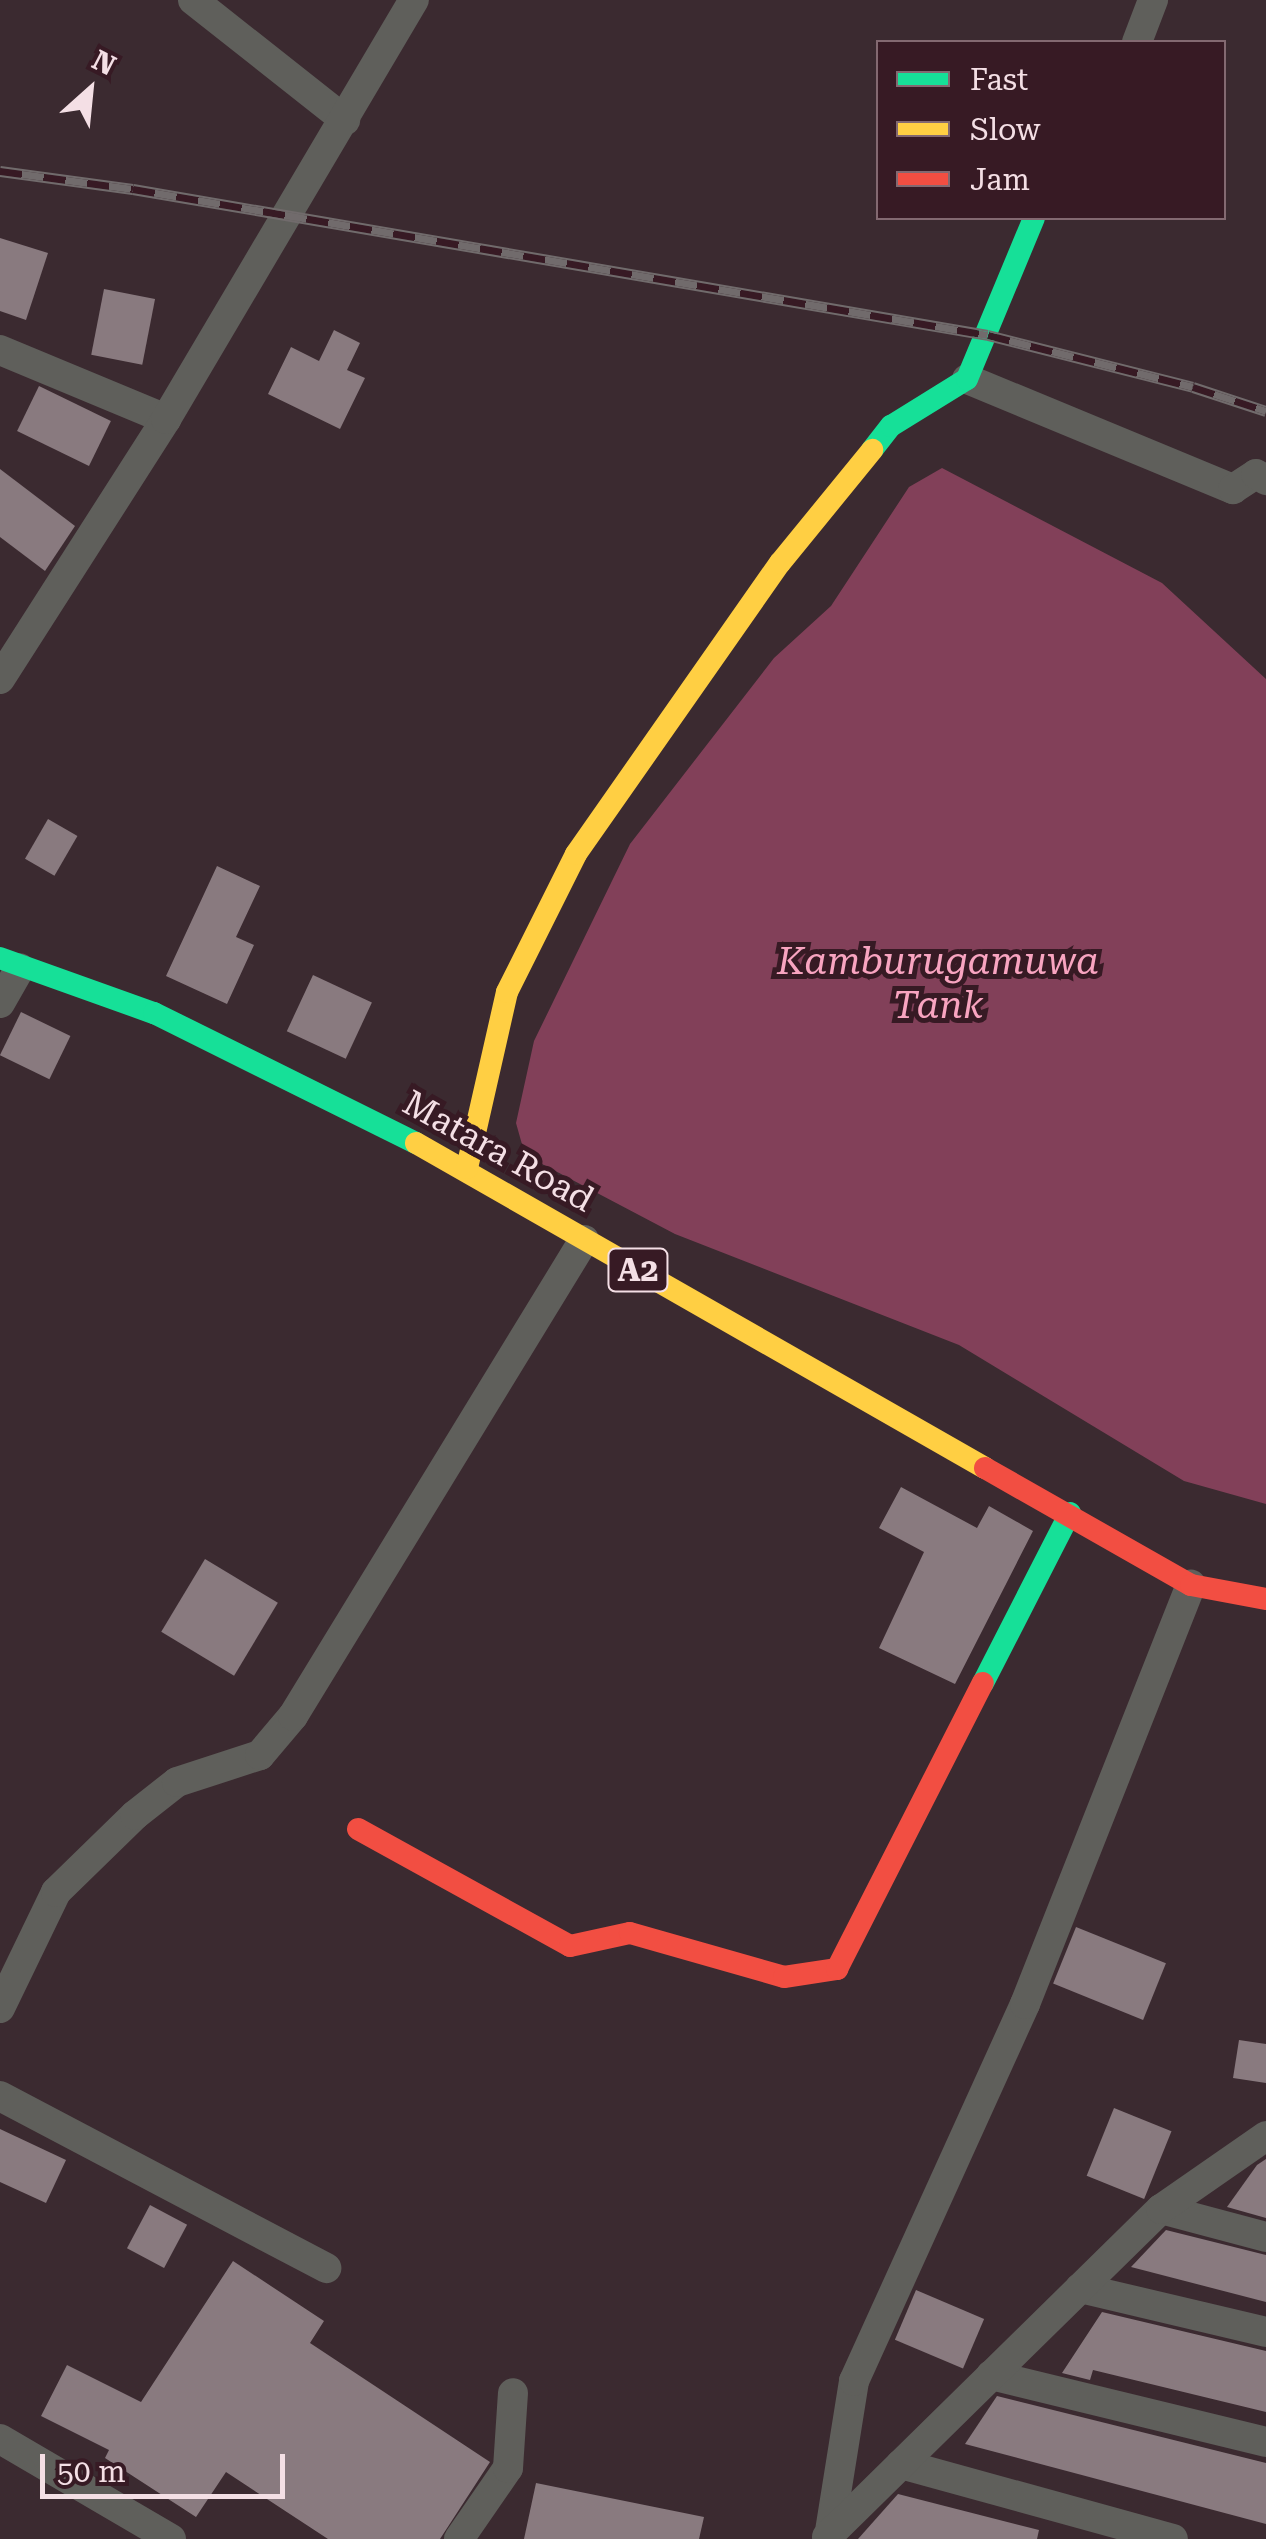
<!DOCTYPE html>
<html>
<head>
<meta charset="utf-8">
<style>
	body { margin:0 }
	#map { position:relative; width:1266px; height:2539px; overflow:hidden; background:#3b2a30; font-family:"Roboto Serif",serif }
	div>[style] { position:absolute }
	.water>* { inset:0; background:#824059 }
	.building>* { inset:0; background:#897a7f; transform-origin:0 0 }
	.street>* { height:30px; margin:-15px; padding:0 15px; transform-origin:15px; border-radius:15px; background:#5f5f5b }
	.fast>* { height:22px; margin:-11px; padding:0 11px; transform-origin:11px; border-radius:11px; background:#16e098 }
	.slow>* { height:22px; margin:-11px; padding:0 11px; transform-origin:11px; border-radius:11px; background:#ffcf43 }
	.jam>* { height:22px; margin:-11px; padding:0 11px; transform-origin:11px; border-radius:11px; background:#f24e42 }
	.rail>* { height:11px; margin-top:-5.5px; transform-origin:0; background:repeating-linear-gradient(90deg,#371a24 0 22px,#716b6c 0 44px); box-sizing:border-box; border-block:2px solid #716b6c }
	span { translate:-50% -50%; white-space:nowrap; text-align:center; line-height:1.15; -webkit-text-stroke:10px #371a24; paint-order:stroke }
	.shield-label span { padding:2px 8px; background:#371a24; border:2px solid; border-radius:8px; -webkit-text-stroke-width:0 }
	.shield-label { font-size:32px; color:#f4dfe5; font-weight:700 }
	.street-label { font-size:35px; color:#f4dfe5 }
	.water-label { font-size:38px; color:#f8a4c0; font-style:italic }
	.legend { position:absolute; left:876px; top:40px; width:350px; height:180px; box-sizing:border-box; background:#371a24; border:2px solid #836971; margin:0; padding:12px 18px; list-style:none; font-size:30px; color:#f4dfe5 }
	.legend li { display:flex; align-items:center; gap:20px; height:50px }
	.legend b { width:50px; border:2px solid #836971 }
	.north { position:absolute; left:40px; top:40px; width:100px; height:100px; -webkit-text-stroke:8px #371a24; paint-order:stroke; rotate:27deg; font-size:28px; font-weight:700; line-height:40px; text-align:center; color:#f4dfe5 }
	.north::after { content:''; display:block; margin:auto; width:35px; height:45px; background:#f4dfe5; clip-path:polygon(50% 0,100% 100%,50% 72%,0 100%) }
	.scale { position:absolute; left:40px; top:2454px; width:245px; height:45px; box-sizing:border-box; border:5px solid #f4dfe5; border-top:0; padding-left:12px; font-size:30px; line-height:35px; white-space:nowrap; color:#f4dfe5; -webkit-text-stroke:8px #371a24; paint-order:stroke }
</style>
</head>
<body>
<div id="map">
	<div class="water">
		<div style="clip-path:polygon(942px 468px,1162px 583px,1266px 679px,1266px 1504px,1184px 1481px,959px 1345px,675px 1234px,525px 1155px,516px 1123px,534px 1041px,630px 844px,774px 658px,831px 606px,909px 487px)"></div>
	</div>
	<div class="building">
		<div style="clip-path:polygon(0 238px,48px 253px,26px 320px,0 311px)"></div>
		<div style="left:104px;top:289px;width:52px;height:67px;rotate:11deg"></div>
		<div style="clip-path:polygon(334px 330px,360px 343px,347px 370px,365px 378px,340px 429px,268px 394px,291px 347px,319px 361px)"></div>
		<div style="left:39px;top:386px;width:80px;height:50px;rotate:26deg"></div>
		<div style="clip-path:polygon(0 469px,75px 526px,45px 571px,0 537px)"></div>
		<div style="left:48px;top:819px;width:34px;height:46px;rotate:30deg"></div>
		<div style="clip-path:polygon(217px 866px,260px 886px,236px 937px,254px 945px,227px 1004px,166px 976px)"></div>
		<div style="left:313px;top:975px;width:65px;height:62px;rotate:25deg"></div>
		<div style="left:21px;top:1012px;width:55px;height:48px;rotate:26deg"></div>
		<div style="clip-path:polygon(901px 1487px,977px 1528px,989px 1506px,1033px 1531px,955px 1684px,879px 1648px,924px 1552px,879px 1528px)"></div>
		<div style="left:205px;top:1559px;width:85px;height:85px;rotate:31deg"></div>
		<div style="left:1076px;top:1927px;width:97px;height:61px;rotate:22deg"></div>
		<div style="clip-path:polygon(1239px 2040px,1266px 2044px,1266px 2083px,1233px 2078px)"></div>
		<div style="left:1114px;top:2108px;width:62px;height:73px;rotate:22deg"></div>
		<div style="clip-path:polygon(0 2129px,66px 2160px,46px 2203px,0 2182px)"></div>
		<div style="clip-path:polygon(1266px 2159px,1266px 2218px,1227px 2207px,1257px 2165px)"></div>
		<div style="left:150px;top:2205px;width:42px;height:49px;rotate:28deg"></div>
		<div style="clip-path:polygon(1166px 2230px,1266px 2255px,1266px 2302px,1131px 2267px)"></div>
		<div style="clip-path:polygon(233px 2261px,324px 2321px,310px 2343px,490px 2462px,440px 2539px,328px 2539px,226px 2472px,196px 2517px,105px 2458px,109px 2450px,41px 2416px,67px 2365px,141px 2402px)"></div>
		<div style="left:916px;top:2290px;width:74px;height:54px;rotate:23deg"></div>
		<div style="clip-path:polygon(1102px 2312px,1266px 2351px,1266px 2412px,1093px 2370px,1090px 2380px,1062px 2373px)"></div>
		<div style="clip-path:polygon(997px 2396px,1266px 2463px,1266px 2524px,965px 2444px)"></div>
		<div style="clip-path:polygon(536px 2483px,704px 2517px,699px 2539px,524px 2539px)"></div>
		<div style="clip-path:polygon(898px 2494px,1039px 2530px,1037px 2539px,858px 2539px)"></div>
	</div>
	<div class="street">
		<div style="left:193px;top:0;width:194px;rotate:38.3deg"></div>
		<div style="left:1137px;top:42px;width:45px;rotate:-69.1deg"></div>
		<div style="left:0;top:350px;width:180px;rotate:22.6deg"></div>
		<div style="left:967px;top:379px;width:288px;rotate:22.5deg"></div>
		<div style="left:1233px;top:489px;width:27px;rotate:-33deg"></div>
		<div style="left:1256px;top:474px;width:12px;rotate:31deg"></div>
		<div style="left:0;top:679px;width:308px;rotate:-57.4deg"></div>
		<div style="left:166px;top:419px;width:487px;rotate:-59.4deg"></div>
		<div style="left:0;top:1003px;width:40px;rotate:-60.3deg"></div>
		<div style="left:0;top:2008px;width:129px;rotate:-64.2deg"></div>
		<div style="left:56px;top:1892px;width:110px;rotate:-44.3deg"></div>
		<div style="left:135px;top:1815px;width:53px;rotate:-38.2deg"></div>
		<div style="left:177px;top:1782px;width:87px;rotate:-18deg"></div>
		<div style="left:260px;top:1755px;width:51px;rotate:-49.8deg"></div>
		<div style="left:293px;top:1716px;width:558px;rotate:-58.56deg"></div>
		<div style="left:0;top:2096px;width:369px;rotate:27.8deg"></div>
		<div style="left:1161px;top:2209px;width:109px;rotate:14.9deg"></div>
		<div style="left:1080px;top:2288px;width:191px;rotate:13.3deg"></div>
		<div style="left:991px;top:2375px;width:283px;rotate:13.7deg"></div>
		<div style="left:0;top:2439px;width:198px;rotate:30.3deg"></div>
		<div style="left:901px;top:2464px;width:282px;rotate:15.4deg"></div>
		<div style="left:830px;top:2531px;width:152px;rotate:-80.9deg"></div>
		<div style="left:854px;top:2381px;width:414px;rotate:-65.6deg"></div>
		<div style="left:1025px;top:2004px;width:451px;rotate:-68.4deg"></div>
		<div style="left:827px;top:2537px;width:468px;rotate:-44.5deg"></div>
		<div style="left:1161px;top:2209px;width:128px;rotate:-34.8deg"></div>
		<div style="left:459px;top:2539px;width:86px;rotate:-55.4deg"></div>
		<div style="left:508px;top:2468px;width:75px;rotate:-86.2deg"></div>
	</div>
	<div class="fast">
		<div style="left:872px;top:450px;width:31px;rotate:-52deg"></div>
		<div style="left:891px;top:426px;width:89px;rotate:-31.7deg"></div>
		<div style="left:967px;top:379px;width:174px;rotate:-67.4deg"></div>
		<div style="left:0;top:958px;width:164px;rotate:19.7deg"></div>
		<div style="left:154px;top:1013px;width:292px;rotate:26.4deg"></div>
		<div style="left:983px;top:1683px;width:191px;rotate:-62.9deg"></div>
	</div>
	<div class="slow">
		<div style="left:416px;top:1143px;width:655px;rotate:29.73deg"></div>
		<div style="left:467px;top:1168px;width:180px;rotate:-77.2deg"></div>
		<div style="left:507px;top:992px;width:154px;rotate:-63.4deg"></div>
		<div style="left:576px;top:854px;width:355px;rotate:-55deg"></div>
		<div style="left:780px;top:563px;width:146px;rotate:-50.8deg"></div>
	</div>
	<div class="jam">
		<div style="left:985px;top:1468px;width:237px;rotate:29.6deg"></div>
		<div style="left:1191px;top:1585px;width:76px;rotate:10.6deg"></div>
		<div style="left:358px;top:1829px;width:242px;rotate:28.9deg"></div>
		<div style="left:570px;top:1946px;width:61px;rotate:-12.2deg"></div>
		<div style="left:630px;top:1933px;width:160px;rotate:15.9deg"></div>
		<div style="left:784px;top:1977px;width:54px;rotate:-8.6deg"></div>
		<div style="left:837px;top:1969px;width:321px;rotate:-63deg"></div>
	</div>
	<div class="rail">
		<div style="left:0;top:171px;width:134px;rotate:7.7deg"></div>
		<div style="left:133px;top:189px;width:867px;rotate:9.69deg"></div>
		<div style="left:988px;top:335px;width:211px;rotate:14.2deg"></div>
		<div style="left:1193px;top:387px;width:77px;rotate:18.2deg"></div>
	</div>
	<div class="shield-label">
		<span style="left:638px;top:1270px">A2</span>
	</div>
	<div class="street-label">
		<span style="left:498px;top:1152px;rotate:29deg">Matara Road</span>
	</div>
	<div class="water-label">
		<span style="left:938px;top:984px">Kamburugamuwa<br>Tank</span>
	</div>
	<ul class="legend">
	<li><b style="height:12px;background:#16e098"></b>Fast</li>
	<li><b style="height:12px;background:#ffcf43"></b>Slow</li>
	<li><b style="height:12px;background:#f24e42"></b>Jam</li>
	</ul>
	<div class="north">N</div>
	<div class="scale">50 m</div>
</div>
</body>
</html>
